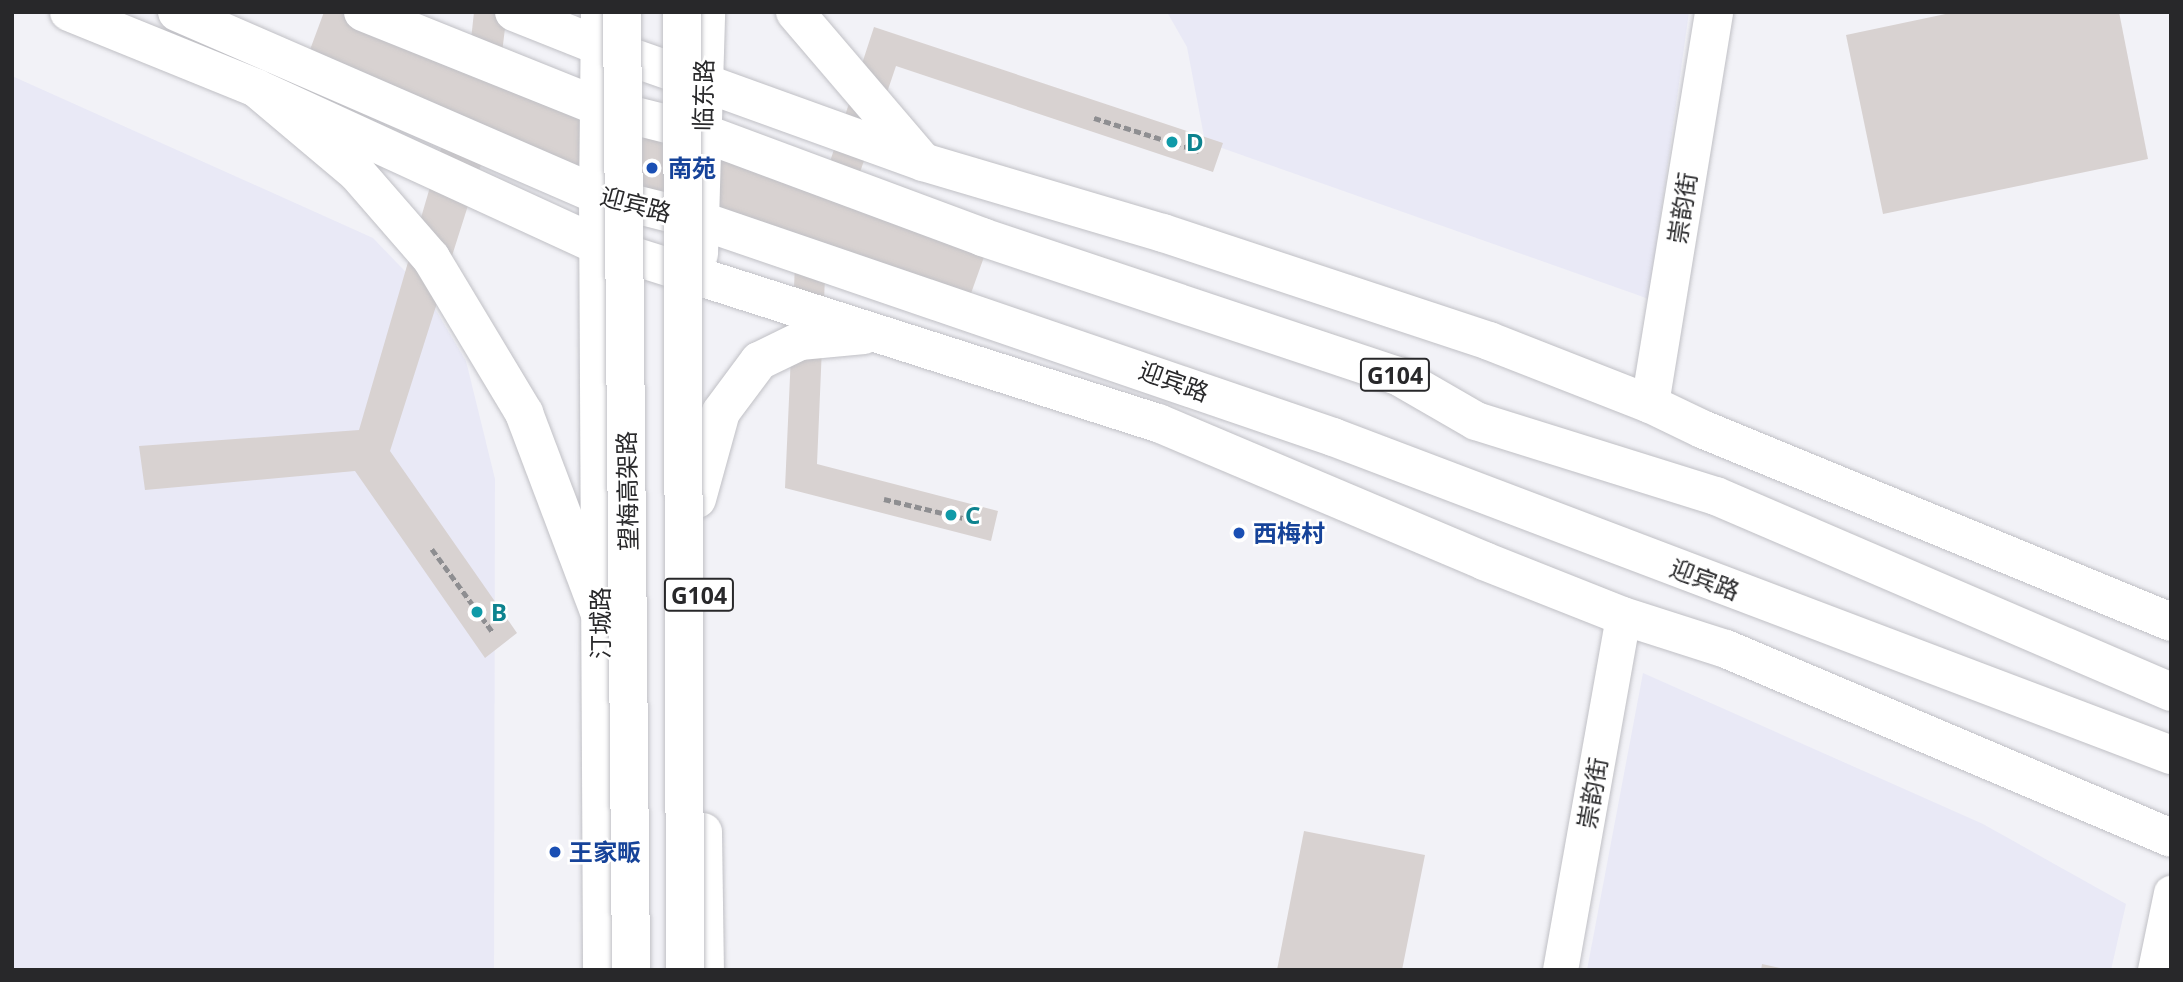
<!DOCTYPE html>
<html>
<head>
<meta charset="utf-8">
<style>
	body { margin:0 }
	#map { position:relative; width:2183px; height:982px; overflow:hidden; background:#f2f2f7; font-family:"Noto Sans","Noto Sans SC",sans-serif }
	div>[style] { position:absolute }
	.built>* { inset:0; background:#e9e9f6 }
	.building>* { inset:0; background:#d8d2d1 }
	.path>* { height:4.5px; margin-top:-2.25px; transform-origin:0; background:repeating-linear-gradient(90deg,#8e8e91 0 7px,transparent 0 10.5px) }
	.roads { filter:drop-shadow(0 0 2px #c0c0c5) drop-shadow(0 0 2px #c0c0c5) }
	.minor>* { height:35px; margin:-17.5px; padding:0 17.5px; transform-origin:17.5px; border-radius:17.5px; background:#fff }
	.tertiary>* { height:38px; margin:-19px; padding:0 19px; transform-origin:19px; border-radius:19px; background:#fff }
	.secondary>* { height:38px; margin:-19px; padding:0 19px; transform-origin:19px; border-radius:19px; background:#fff }
	.primary>* { height:38px; margin:-19px; padding:0 19px; transform-origin:19px; border-radius:19px; background:#fff }
	.trunk>* { height:38px; margin:-19px; padding:0 19px; transform-origin:19px; border-radius:19px; background:#fff }
	.bridges { filter:drop-shadow(0 0 2px #c0c0c5) drop-shadow(0 0 2px #c0c0c5) }
	.trunk-bridge>* { height:38px; margin:-19px; padding:0 19px; transform-origin:19px; border-radius:19px; background:#fff }
	.dots>* { width:19px; height:19px; translate:-50% -50%; box-sizing:border-box; border:4px solid #fff; border-radius:50% }
	span { translate:-50% -50%; white-space:nowrap; text-align:center; line-height:1.15; -webkit-text-stroke:5px #fff; paint-order:stroke }
	.shield-label span { padding:2px 5px; background:#fff; border:2px solid; border-radius:5px; -webkit-text-stroke-width:0 }
	.shield-label { font-size:23px; color:#28282a; font-weight:700 }
	.street-label { font-size:24px; color:#28282a }
	.culture-label { font-size:24px; color:#0d838f; font-weight:700 }
	.left { translate:0 -50%; text-align:left }
	.transit-label { font-size:24px; color:#164399; font-weight:700 }
	.frame { position:absolute; inset:0; border:14px solid #28282a; pointer-events:none }
</style>
</head>
<body>
<div id="map">
	<div class="built">
		<div style="clip-path:polygon(1167px 12px,1689px 12px,1649px 299px,1205px 142px,1187px 47px)"></div>
		<div style="clip-path:polygon(12px 76px,373px 238px,425px 292px,466px 361px,495px 479px,494px 970px,12px 970px)"></div>
		<div style="clip-path:polygon(1643px 673px,1983px 824px,2126px 904px,2111px 970px,1587px 970px)"></div>
	</div>
	<div class="building">
		<div style="clip-path:polygon(324px 12px,375px 12px,470px 49px,474px 12px,507px 12px,501px 61px,823px 183px,874px 27px,1223px 143px,1213px 172px,896px 66px,853px 193px,989px 243px,959px 327px,825px 277px,817px 464px,998px 511px,991px 541px,785px 488px,795px 265px,485px 152px,390px 451px,517px 633px,485px 658px,355px 471px,145px 490px,139px 446px,359px 430px,444px 139px,298px 82px)"></div>
		<div style="clip-path:polygon(1955px 12px,2119px 12px,2148px 159px,1883px 214px,1846px 35px)"></div>
		<div style="clip-path:polygon(1304px 831px,1425px 855px,1402px 970px,1277px 970px)"></div>
		<div style="clip-path:polygon(1762px 964px,1785px 969px,1784px 970px,1761px 970px)"></div>
	</div>
	<div class="path">
		<div style="left:1094px;top:118px;width:110px;rotate:17.4deg"></div>
		<div style="left:884px;top:499px;width:99px;rotate:13.5deg"></div>
		<div style="left:432px;top:549px;width:102px;rotate:53.8deg"></div>
	</div>
	<div class="roads">
		<div class="minor">
			<div style="left:1560px;top:970px;width:360px;rotate:-79.9deg"></div>
			<div style="left:2155px;top:970px;width:79px;rotate:-78.3deg"></div>
		</div>
		<div class="tertiary">
			<div style="left:1650px;top:404px;width:397px;rotate:-80.7deg"></div>
		</div>
		<div class="secondary">
			<div style="left:69px;top:12px;width:202px;rotate:22.1deg"></div>
			<div style="left:256px;top:88px;width:376px;rotate:24.7deg"></div>
			<div style="left:514px;top:12px;width:92px;rotate:21.8deg"></div>
			<div style="left:702px;top:82px;width:235px;rotate:19.9deg"></div>
			<div style="left:923px;top:162px;width:250px;rotate:16.5deg"></div>
			<div style="left:1163px;top:233px;width:343px;rotate:18.3deg"></div>
			<div style="left:1489px;top:341px;width:173px;rotate:21.4deg"></div>
			<div style="left:1650px;top:404px;width:58px;rotate:25.7deg"></div>
			<div style="left:1702px;top:429px;width:507px;rotate:22.37deg"></div>
			<div style="left:256px;top:88px;width:132px;rotate:40.1deg"></div>
			<div style="left:357px;top:173px;width:113px;rotate:49deg"></div>
			<div style="left:431px;top:258px;width:181px;rotate:59deg"></div>
			<div style="left:524px;top:413px;width:213px;rotate:69.3deg"></div>
			<div style="left:697px;top:276px;width:484px;rotate:17.7deg"></div>
			<div style="left:1158px;top:423px;width:354px;rotate:22.9deg"></div>
			<div style="left:1484px;top:561px;width:149px;rotate:21.6deg"></div>
			<div style="left:1623px;top:616px;width:108px;rotate:17.8deg"></div>
			<div style="left:1726px;top:649px;width:483px;rotate:23deg"></div>
			<div style="left:697px;top:499px;width:90px;rotate:-74.6deg"></div>
			<div style="left:721px;top:412px;width:64px;rotate:-53.3deg"></div>
			<div style="left:759px;top:361px;width:46px;rotate:-26deg"></div>
			<div style="left:800px;top:341px;width:64px;rotate:-5.4deg"></div>
		</div>
		<div class="primary">
			<div style="left:177px;top:12px;width:459px;rotate:23.5deg"></div>
			<div style="left:598px;top:195px;width:107px;rotate:14deg"></div>
			<div style="left:363px;top:12px;width:254px;rotate:21.9deg"></div>
			<div style="left:600px;top:12px;width:183px;rotate:90.6deg"></div>
			<div style="left:598px;top:195px;width:775px;rotate:89.7deg"></div>
			<div style="left:795px;top:12px;width:197px;rotate:49.5deg"></div>
			<div style="left:599px;top:46px;width:109px;rotate:19.3deg"></div>
			<div style="left:598px;top:245px;width:104px;rotate:17.4deg"></div>
			<div style="left:699px;top:254px;width:242px;rotate:-88.3deg"></div>
			<div style="left:703px;top:832px;width:138px;rotate:89.2deg"></div>
		</div>
		<div class="trunk">
			<div style="left:599px;top:107px;width:107px;rotate:14deg"></div>
			<div style="left:703px;top:133px;width:298px;rotate:20.4deg"></div>
			<div style="left:982px;top:237px;width:439px;rotate:18.5deg"></div>
			<div style="left:1398px;top:376px;width:90px;rotate:30deg"></div>
			<div style="left:1476px;top:421px;width:251px;rotate:17.4deg"></div>
			<div style="left:1716px;top:496px;width:495px;rotate:23.3deg"></div>
			<div style="left:702px;top:221px;width:667px;rotate:18.9deg"></div>
			<div style="left:1333px;top:437px;width:896px;rotate:20.78deg"></div>
		</div>
	</div>
	<div class="bridges">
		<div class="trunk-bridge">
			<div style="left:622px;top:12px;width:958px;rotate:89.46deg"></div>
			<div style="left:682px;top:12px;width:958px;rotate:89.82deg"></div>
		</div>
	</div>
	<div class="dots">
		<div style="left:1172px;top:142px;background:#0f9aa8"></div>
		<div style="left:652px;top:168px;background:#1a4fb4"></div>
		<div style="left:951px;top:515px;background:#0f9aa8"></div>
		<div style="left:1239px;top:533px;background:#1a4fb4"></div>
		<div style="left:477px;top:612px;background:#0f9aa8"></div>
		<div style="left:555px;top:852px;background:#1a4fb4"></div>
	</div>
	<div class="shield-label">
		<span style="left:1395px;top:375px">G104</span>
		<span style="left:699px;top:595px">G104</span>
	</div>
	<div class="street-label">
		<span style="left:703px;top:95px;rotate:-89deg">临东路</span>
		<span style="left:636px;top:204px;rotate:15deg">迎宾路</span>
		<span style="left:1682px;top:208px;rotate:-81deg">崇韵街</span>
		<span style="left:1174px;top:381px;rotate:20deg">迎宾路</span>
		<span style="left:627px;top:491px;rotate:-91deg">望梅高架路</span>
		<span style="left:1705px;top:579px;rotate:21deg">迎宾路</span>
		<span style="left:600px;top:623px;rotate:-90deg">汀城路</span>
		<span style="left:1592px;top:793px;rotate:-80deg">崇韵街</span>
	</div>
	<div class="culture-label">
		<span class="left" style="left:1186px;top:142px">D</span>
		<span class="left" style="left:965px;top:515px">C</span>
		<span class="left" style="left:491px;top:612px">B</span>
	</div>
	<div class="transit-label">
		<span class="left" style="left:668px;top:168px">南苑</span>
		<span class="left" style="left:1253px;top:533px">西梅村</span>
		<span class="left" style="left:569px;top:852px">王家畈</span>
	</div>
	<div class="frame"></div>
</div>
</body>
</html>
